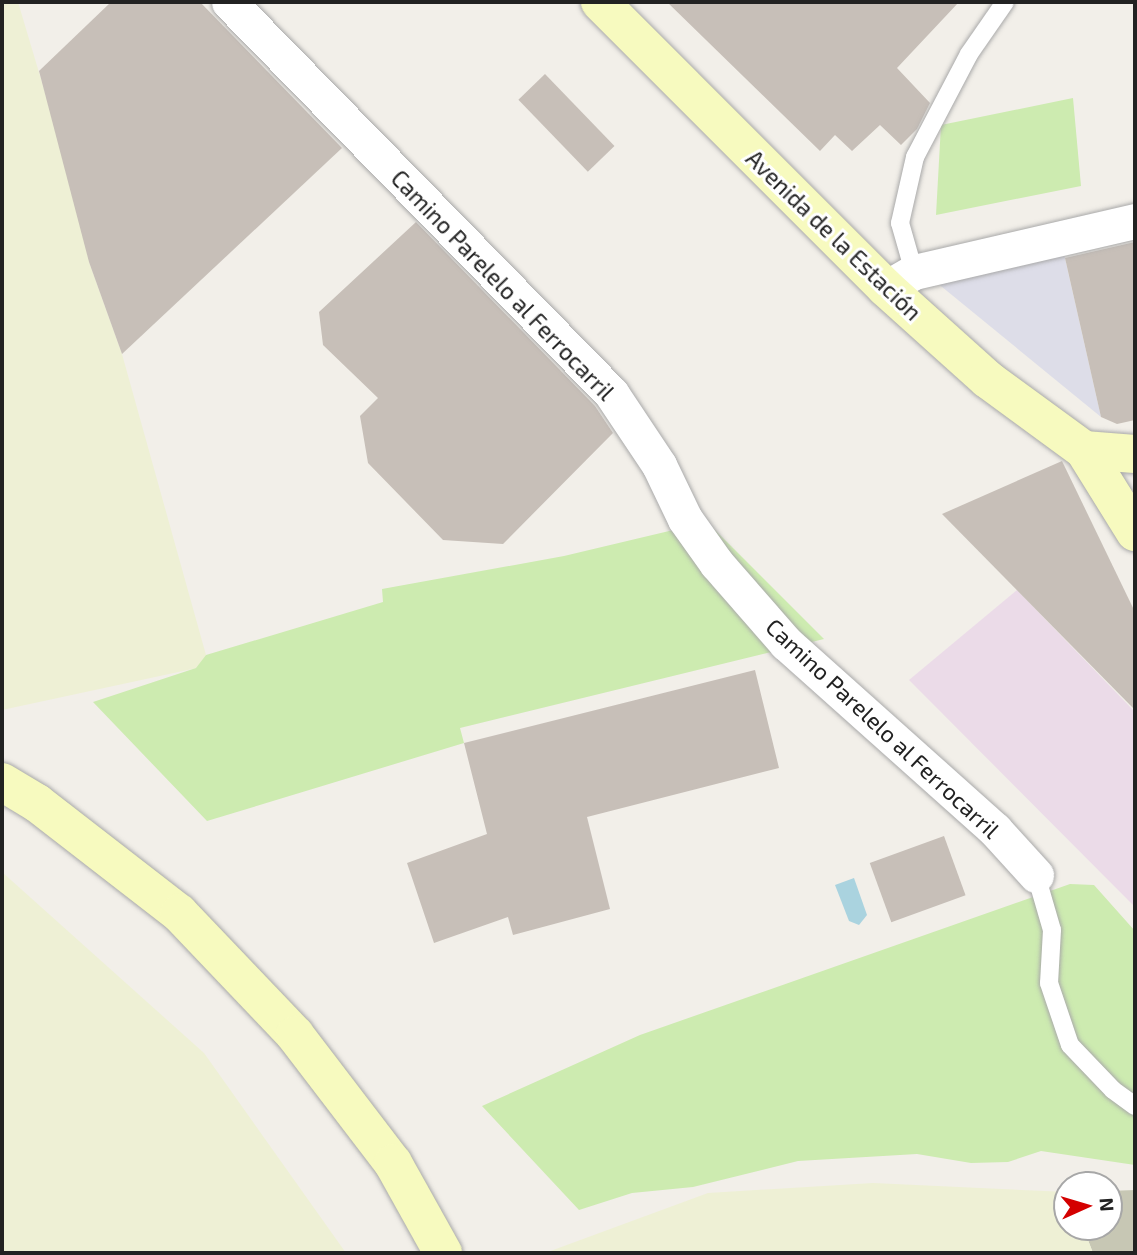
<!DOCTYPE html>
<html>
<head>
<meta charset="utf-8">
<style>
	body { margin:0 }
	#map { position:relative; width:1137px; height:1255px; overflow:hidden; background:#f2efe9; font-family:"Exo 2",sans-serif }
	div>[style] { position:absolute }
	.industrial>* { inset:0; background:#ebdbe8 }
	.construction>* { inset:0; background:#c7c7b4 }
	.farmland>* { inset:0; background:#eef0d5 }
	.grass>* { inset:0; background:#cdebb0 }
	.plaza>* { inset:0; background:#dddde8 }
	.water>* { inset:0; background:#aad3df }
	.building>* { inset:0; background:#c7bfb8; transform-origin:0 0 }
	.roads { filter:drop-shadow(0 0 2px #a9a9a9) drop-shadow(0 0 2px #a9a9a9) }
	.lane>* { height:18px; margin:-9px; padding:0 9px; transform-origin:9px; border-radius:9px; background:#fff }
	.street>* { height:35px; margin:-17.5px; padding:0 17.5px; transform-origin:17.5px; border-radius:17.5px; background:#fff }
	.secondary>* { height:38px; margin:-19px; padding:0 19px; transform-origin:19px; border-radius:19px; background:#f7fabf }
	span { translate:-50% -50%; white-space:nowrap; text-align:center; line-height:1.15; -webkit-text-stroke:6px #fff; paint-order:stroke }
	.street-label { font-size:23px; color:#222 }
	.frame { position:absolute; inset:0; border:4px solid #222; pointer-events:none }
	.north { position:absolute; left:1053px; top:1171px; width:70px; height:70px; box-sizing:border-box; background:#fff; border:2px solid #a7a7a7; border-radius:50%; rotate:86deg; font-size:19px; font-weight:700; line-height:28px; text-align:center; color:#222 }
	.north::after { content:''; display:block; margin:auto; width:24px; height:32px; background:#d40000; clip-path:polygon(50% 0,100% 100%,50% 72%,0 100%) }
</style>
</head>
<body>
<div id="map">
	<div class="industrial">
		<div style="clip-path:polygon(1017px 590px,1135px 712px,1135px 907px,909px 680px)"></div>
	</div>
	<div class="construction">
		<div style="clip-path:polygon(1135px 1190px,1135px 1253px,1093px 1253px,1083px 1227px,1109px 1227px,1109px 1191px)"></div>
	</div>
	<div class="farmland">
		<div style="clip-path:polygon(2px 2px,18px 2px,94px 257px,89px 262px,122px 354px,206px 655px,197px 668px,2px 710px)"></div>
		<div style="clip-path:polygon(2px 872px,204px 1053px,346px 1253px,2px 1253px)"></div>
		<div style="clip-path:polygon(873px 1183px,1067px 1192px,1067px 1227px,1083px 1227px,1093px 1253px,545px 1253px,708px 1193px)"></div>
	</div>
	<div class="grass">
		<div style="clip-path:polygon(1073px 98px,1081px 186px,936px 215px,941px 125px)"></div>
		<div style="clip-path:polygon(707px 522px,824px 639px,460px 728px,464px 743px,207px 821px,93px 702px,196px 668px,206px 655px,383px 602px,382px 589px,564px 556px)"></div>
		<div style="clip-path:polygon(1070px 884px,1094px 885px,1135px 931px,1135px 1165px,1041px 1151px,1008px 1162px,971px 1163px,917px 1154px,798px 1161px,693px 1187px,632px 1193px,579px 1210px,482px 1106px,640px 1035px)"></div>
	</div>
	<div class="plaza">
		<div style="clip-path:polygon(1064px 254px,1101px 417px,936px 282px)"></div>
	</div>
	<div class="water">
		<div style="clip-path:polygon(854px 878px,867px 915px,859px 925px,849px 921px,835px 885px)"></div>
	</div>
	<div class="building">
		<div style="clip-path:polygon(111px 2px,200px 2px,342px 148px,122px 354px,89px 262px,39px 71px)"></div>
		<div style="clip-path:polygon(667px 2px,959px 2px,897px 68px,930px 103px,917px 129px,901px 145px,880px 125px,852px 151px,835px 135px,820px 151px)"></div>
		<div style="left:545px;top:74px;width:100px;height:37px;rotate:46deg"></div>
		<div style="clip-path:polygon(416px 222px,595px 406px,613px 433px,503px 544px,443px 540px,368px 463px,360px 416px,378px 398px,323px 345px,319px 312px)"></div>
		<div style="clip-path:polygon(1135px 242px,1135px 420px,1117px 424px,1101px 417px,1065px 258px)"></div>
		<div style="clip-path:polygon(1062px 461px,1135px 612px,1135px 710px,942px 514px)"></div>
		<div style="clip-path:polygon(755px 670px,779px 768px,587px 817px,610px 909px,513px 935px,508px 917px,434px 943px,407px 863px,487px 834px,464px 743px)"></div>
		<div style="left:944px;top:836px;width:63px;height:79px;rotate:70deg"></div>
	</div>
	<div class="roads">
		<div class="lane">
			<div style="left:914px;top:272px;width:51px;rotate:-105.9deg"></div>
			<div style="left:900px;top:223px;width:68px;rotate:-77.2deg"></div>
			<div style="left:915px;top:157px;width:116px;rotate:-62.3deg"></div>
			<div style="left:969px;top:54px;width:63px;rotate:-55.3deg"></div>
			<div style="left:1036px;top:875px;width:57px;rotate:73.8deg"></div>
			<div style="left:1052px;top:930px;width:53px;rotate:93.2deg"></div>
			<div style="left:1049px;top:983px;width:65px;rotate:71.3deg"></div>
			<div style="left:1070px;top:1045px;width:62px;rotate:46.3deg"></div>
			<div style="left:1113px;top:1090px;width:27px;rotate:36deg"></div>
		</div>
		<div class="street">
			<div style="left:229px;top:2px;width:547px;rotate:45.67deg"></div>
			<div style="left:611px;top:393px;width:87px;rotate:56.3deg"></div>
			<div style="left:659px;top:465px;width:60px;rotate:64.3deg"></div>
			<div style="left:685px;top:519px;width:55px;rotate:54.6deg"></div>
			<div style="left:717px;top:564px;width:105px;rotate:48.9deg"></div>
			<div style="left:786px;top:643px;width:280px;rotate:41.8deg"></div>
			<div style="left:995px;top:830px;width:61px;rotate:47.7deg"></div>
			<div style="left:886px;top:288px;width:32px;rotate:-30deg"></div>
			<div style="left:914px;top:272px;width:227px;rotate:-13deg"></div>
		</div>
		<div class="secondary">
			<div style="left:600px;top:2px;width:404px;rotate:45deg"></div>
			<div style="left:886px;top:288px;width:136px;rotate:42deg"></div>
			<div style="left:987px;top:379px;width:120px;rotate:36.2deg"></div>
			<div style="left:1084px;top:450px;width:97px;rotate:58.1deg"></div>
			<div style="left:1084px;top:450px;width:51px;rotate:4.5deg"></div>
			<div style="left:2px;top:782px;width:41px;rotate:31deg"></div>
			<div style="left:37px;top:803px;width:180px;rotate:37.8deg"></div>
			<div style="left:179px;top:913px;width:168px;rotate:46.4deg"></div>
			<div style="left:295px;top:1035px;width:161px;rotate:52.6deg"></div>
			<div style="left:393px;top:1163px;width:103px;rotate:60.9deg"></div>
		</div>
	</div>
	<div class="street-label">
		<span style="left:834px;top:235px;rotate:44deg">Avenida de la Estación</span>
		<span style="left:503px;top:285px;rotate:46deg">Camino Parelelo al Ferrocarril</span>
		<span style="left:883px;top:728px;rotate:43deg">Camino Parelelo al Ferrocarril</span>
	</div>
	<div class="frame"></div>
	<div class="north">N</div>
</div>
</body>
</html>
